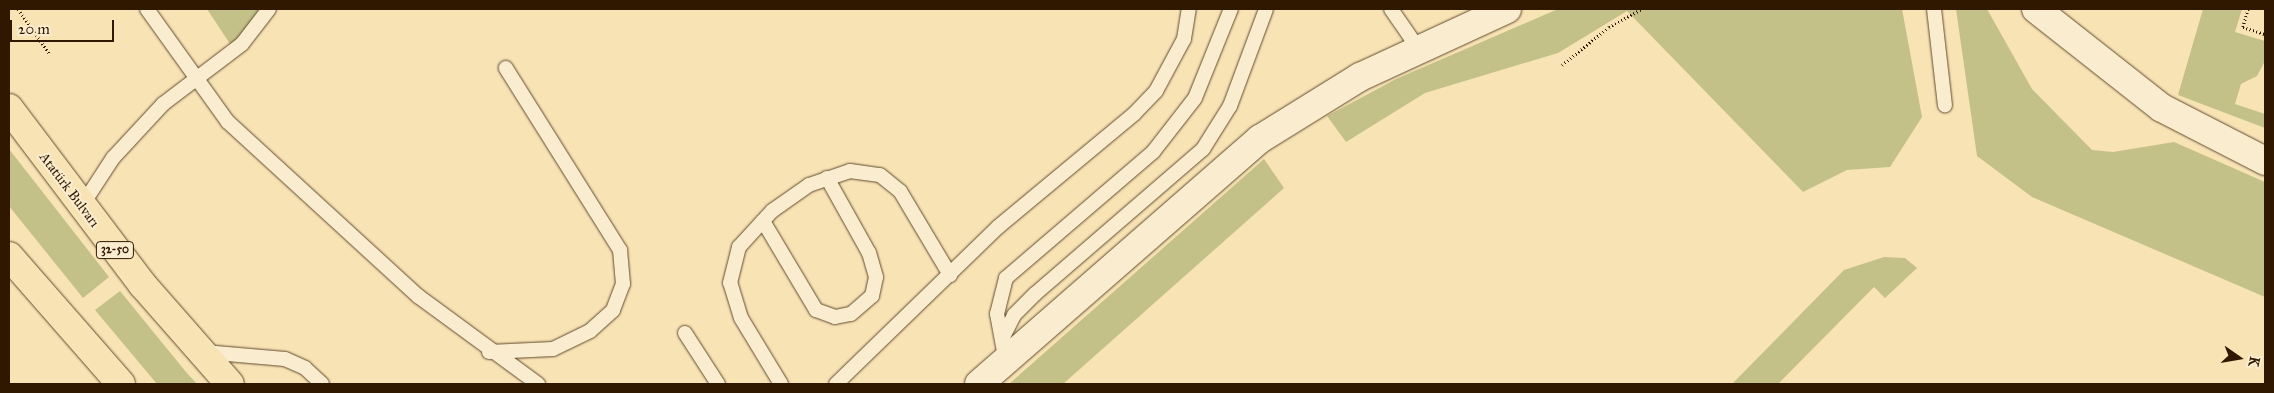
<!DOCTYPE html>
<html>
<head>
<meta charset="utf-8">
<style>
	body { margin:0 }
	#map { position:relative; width:2274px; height:393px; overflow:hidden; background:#f8e3b5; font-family:"IM FELL Great Primer",serif }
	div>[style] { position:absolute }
	.green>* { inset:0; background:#c4c188 }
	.path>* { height:3px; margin-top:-1.5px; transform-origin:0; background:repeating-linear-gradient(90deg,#2f1700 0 1px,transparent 0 3.5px) }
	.roads { filter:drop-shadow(0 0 1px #614a2d) drop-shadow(0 0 1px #614a2d) }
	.service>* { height:14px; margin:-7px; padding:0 7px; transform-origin:7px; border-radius:7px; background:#faedcf }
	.minor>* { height:28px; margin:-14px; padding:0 14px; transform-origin:14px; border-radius:14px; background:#faedcf }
	.primary>* { height:28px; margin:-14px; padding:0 14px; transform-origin:14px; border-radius:14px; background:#f8e3b5 }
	span { translate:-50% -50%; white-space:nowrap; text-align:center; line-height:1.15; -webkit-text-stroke:4px #faedcf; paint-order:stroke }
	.shield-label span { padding:1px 4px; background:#faedcf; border:1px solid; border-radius:4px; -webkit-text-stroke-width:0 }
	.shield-label { font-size:12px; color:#2f1700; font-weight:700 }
	.street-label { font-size:14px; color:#2f1700 }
	.frame { position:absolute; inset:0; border:10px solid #2f1700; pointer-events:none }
	.north { position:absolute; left:2214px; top:333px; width:50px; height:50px; -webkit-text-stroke:4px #faedcf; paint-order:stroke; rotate:103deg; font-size:14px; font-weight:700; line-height:20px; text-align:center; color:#2f1700 }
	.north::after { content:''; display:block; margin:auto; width:18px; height:22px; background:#2f1700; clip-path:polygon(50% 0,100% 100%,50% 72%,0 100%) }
	.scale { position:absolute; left:10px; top:20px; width:104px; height:22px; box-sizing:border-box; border:2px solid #2f1700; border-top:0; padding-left:6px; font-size:15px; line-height:18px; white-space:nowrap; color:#2f1700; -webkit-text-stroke:4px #faedcf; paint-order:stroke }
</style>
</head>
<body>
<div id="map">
	<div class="green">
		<div style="clip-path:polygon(207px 9px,269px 9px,234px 50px)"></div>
		<div style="clip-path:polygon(1558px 9px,1902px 9px,1922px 117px,1890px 167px,1847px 170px,1803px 192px,1627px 11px,1558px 53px,1425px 93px,1346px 142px,1327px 116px,1396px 79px)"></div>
		<div style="clip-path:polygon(1956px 9px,1987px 9px,2032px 89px,2092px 150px,2113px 152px,2174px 142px,2265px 182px,2265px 297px,2032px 197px,1977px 156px)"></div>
		<div style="clip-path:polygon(2203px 9px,2242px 9px,2235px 32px,2265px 41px,2265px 61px,2257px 76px,2241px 84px,2235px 104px,2265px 114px,2265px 128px,2178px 95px)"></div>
		<div style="clip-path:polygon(9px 149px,109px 277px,83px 298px,9px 206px)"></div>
		<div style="clip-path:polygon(1264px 159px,1284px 188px,1063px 384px,1009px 384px)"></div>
		<div style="clip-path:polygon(1884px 257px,1905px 258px,1917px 268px,1885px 298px,1874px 287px,1778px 384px,1732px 384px,1844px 270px)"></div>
		<div style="clip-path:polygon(120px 291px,186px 372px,197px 384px,157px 384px,95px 310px)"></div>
	</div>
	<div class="path">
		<div style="left:18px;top:9px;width:54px;rotate:54.8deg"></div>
		<div style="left:2248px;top:9px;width:19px;rotate:106deg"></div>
		<div style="left:2243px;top:27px;width:23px;rotate:18deg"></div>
		<div style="left:1562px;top:65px;width:60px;rotate:-39deg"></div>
		<div style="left:1609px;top:27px;width:38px;rotate:-29deg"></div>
	</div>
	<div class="roads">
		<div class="service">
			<div style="left:147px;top:9px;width:139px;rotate:54.4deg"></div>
			<div style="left:228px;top:122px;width:258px;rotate:42.5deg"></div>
			<div style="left:418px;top:296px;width:149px;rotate:36.3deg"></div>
			<div style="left:1391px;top:9px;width:47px;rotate:55.3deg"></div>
			<div style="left:1934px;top:9px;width:97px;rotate:83.5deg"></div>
			<div style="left:81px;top:207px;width:59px;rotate:-56.9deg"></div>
			<div style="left:113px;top:158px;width:74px;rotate:-47.2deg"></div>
			<div style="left:163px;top:104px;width:99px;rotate:-37.2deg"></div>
			<div style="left:242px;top:44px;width:44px;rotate:-52.4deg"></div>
			<div style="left:763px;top:221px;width:104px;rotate:59.2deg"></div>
			<div style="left:816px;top:310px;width:20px;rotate:20deg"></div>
			<div style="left:835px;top:317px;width:16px;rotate:-11deg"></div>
			<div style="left:851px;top:314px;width:28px;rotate:-41deg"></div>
			<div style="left:872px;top:296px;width:19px;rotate:-78deg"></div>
			<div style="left:876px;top:277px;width:25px;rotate:-106deg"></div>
			<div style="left:869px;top:253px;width:86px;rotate:-119.2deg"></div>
			<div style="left:685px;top:333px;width:61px;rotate:57.1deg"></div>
			<div style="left:1002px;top:339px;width:27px;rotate:-63deg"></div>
			<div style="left:1014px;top:315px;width:30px;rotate:-45deg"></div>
			<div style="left:1035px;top:294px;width:222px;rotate:-40.8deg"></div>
			<div style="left:1203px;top:149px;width:51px;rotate:-57.9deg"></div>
			<div style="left:1230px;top:106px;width:103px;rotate:-69.6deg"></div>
			<div style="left:204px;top:352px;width:81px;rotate:4.9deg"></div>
			<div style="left:285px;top:359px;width:22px;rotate:24deg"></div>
			<div style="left:305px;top:368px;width:23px;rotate:43deg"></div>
			<div style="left:489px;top:352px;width:64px;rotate:-2.7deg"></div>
			<div style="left:553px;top:349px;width:41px;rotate:-25.9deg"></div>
			<div style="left:590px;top:331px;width:31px;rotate:-42deg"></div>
			<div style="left:613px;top:310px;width:28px;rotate:-69deg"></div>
			<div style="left:623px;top:284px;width:34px;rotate:-95deg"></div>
			<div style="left:620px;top:250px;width:215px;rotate:-122.1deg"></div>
			<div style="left:1005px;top:357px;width:44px;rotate:-100.5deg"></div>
			<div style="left:997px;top:314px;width:37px;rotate:-76deg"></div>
			<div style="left:1006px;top:278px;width:194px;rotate:-40.6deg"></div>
			<div style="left:1153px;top:152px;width:68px;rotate:-52.1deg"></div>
			<div style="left:1195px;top:98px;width:96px;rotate:-68deg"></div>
			<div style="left:781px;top:384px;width:77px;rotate:-121.2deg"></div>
			<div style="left:741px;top:318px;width:37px;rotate:-107deg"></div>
			<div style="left:730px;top:283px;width:37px;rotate:-76deg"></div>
			<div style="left:739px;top:247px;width:49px;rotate:-47.5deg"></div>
			<div style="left:772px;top:211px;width:45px;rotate:-35.1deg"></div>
			<div style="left:809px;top:185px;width:43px;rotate:-18.9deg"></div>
			<div style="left:850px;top:171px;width:30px;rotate:8deg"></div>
			<div style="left:880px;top:175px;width:26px;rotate:39deg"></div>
			<div style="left:900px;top:191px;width:98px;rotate:59.2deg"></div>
			<div style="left:836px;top:384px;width:226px;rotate:-44.1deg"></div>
			<div style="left:998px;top:227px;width:177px;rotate:-39.7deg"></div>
			<div style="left:1134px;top:114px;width:32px;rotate:-46deg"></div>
			<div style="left:1156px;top:91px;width:59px;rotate:-61.7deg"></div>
			<div style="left:1184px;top:39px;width:30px;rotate:-81deg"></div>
		</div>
		<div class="minor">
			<div style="left:2036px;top:9px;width:160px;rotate:38.2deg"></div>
			<div style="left:2162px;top:108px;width:116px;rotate:27.2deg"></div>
			<div style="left:979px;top:384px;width:373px;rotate:-41.1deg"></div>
			<div style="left:1260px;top:139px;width:118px;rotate:-31.8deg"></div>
			<div style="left:1360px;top:77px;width:162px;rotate:-24.8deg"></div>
		</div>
		<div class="primary">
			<div style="left:9px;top:108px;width:221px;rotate:52.9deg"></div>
			<div style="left:142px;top:284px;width:133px;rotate:48.7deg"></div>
			<div style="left:9px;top:256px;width:170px;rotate:48.8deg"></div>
		</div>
	</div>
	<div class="shield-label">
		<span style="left:115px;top:250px">32-50</span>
	</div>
	<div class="street-label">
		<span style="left:69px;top:190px;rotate:53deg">Atatürk Bulvarı</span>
	</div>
	<div class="frame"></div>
	<div class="north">K</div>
	<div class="scale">20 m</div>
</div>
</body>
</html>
